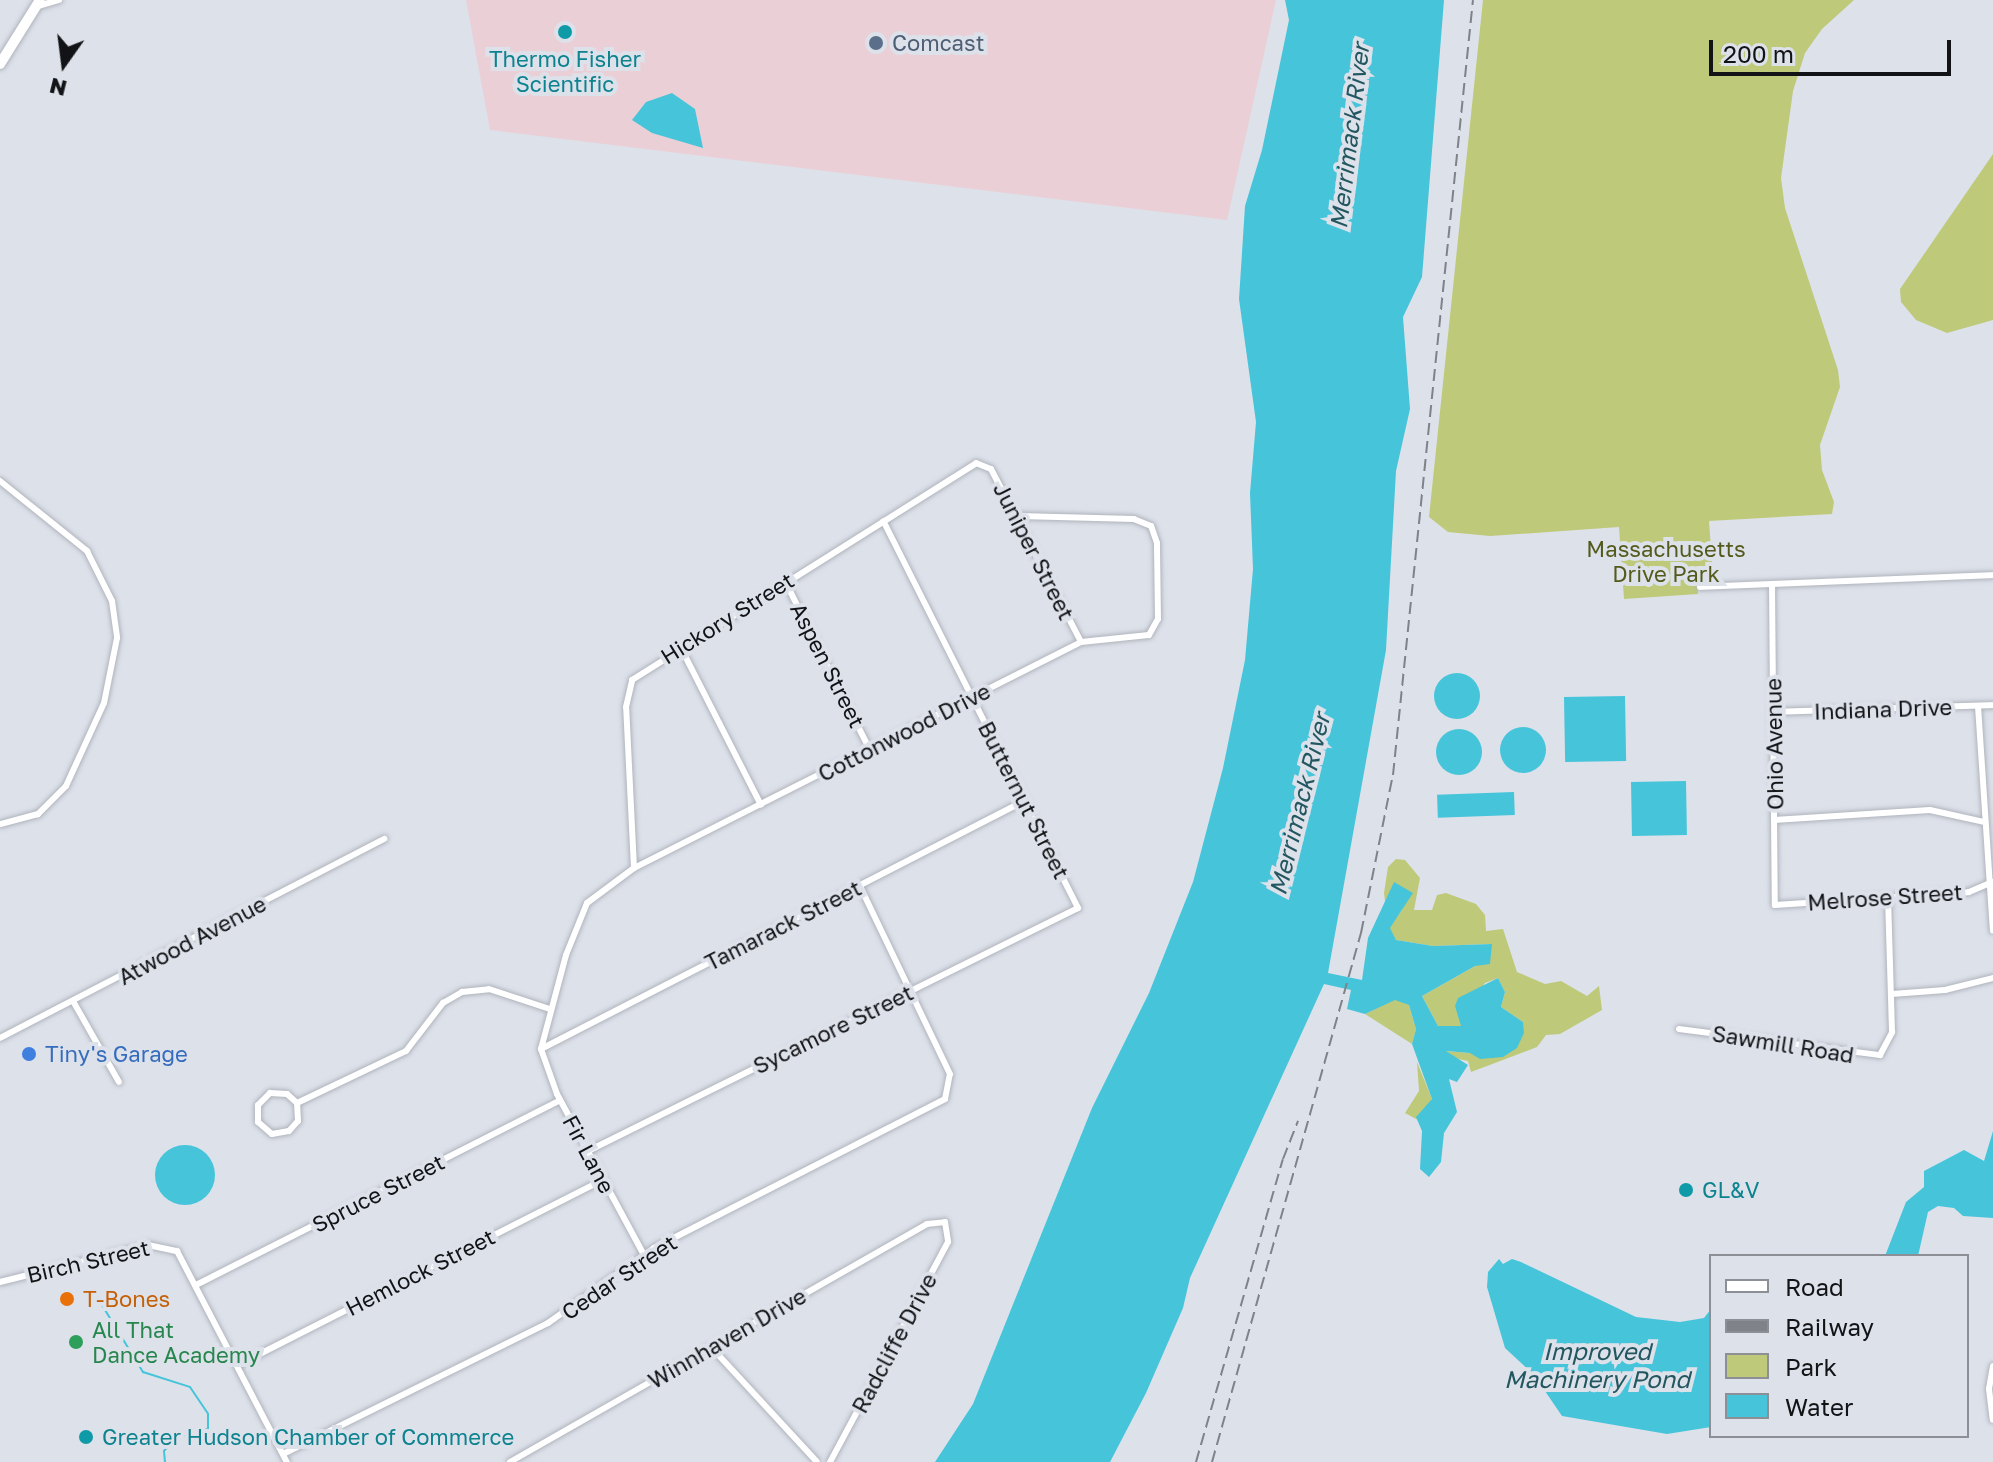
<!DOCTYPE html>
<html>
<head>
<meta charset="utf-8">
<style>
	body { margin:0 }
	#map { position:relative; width:1993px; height:1462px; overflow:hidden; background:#dde1ea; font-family:"Golos Text",sans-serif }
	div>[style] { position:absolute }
	.industrial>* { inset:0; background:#ead0d6 }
	.green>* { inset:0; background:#beca79 }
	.water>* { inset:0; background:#46c4da; transform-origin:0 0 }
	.round { border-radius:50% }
	.stream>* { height:2px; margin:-1px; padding:0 1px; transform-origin:1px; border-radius:1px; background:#46c4da }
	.roads { filter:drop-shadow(0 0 2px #b0b4bc) drop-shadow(0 0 2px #b0b4bc) }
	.street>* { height:6px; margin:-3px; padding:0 3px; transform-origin:3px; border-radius:3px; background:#fff }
	.primary>* { height:10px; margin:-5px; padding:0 5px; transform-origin:5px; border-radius:5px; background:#fff }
	.rail>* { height:2px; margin-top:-1px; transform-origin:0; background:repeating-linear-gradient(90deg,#7f8288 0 12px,transparent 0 18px) }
	.dots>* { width:22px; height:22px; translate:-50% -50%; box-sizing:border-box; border:4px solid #dde1ea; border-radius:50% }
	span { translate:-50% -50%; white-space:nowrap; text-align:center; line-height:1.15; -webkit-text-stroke:8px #dde1ea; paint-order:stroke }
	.service-label { font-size:22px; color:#4e5e75 }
	.left { translate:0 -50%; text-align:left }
	.culture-label { font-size:22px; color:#0d838f }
	.park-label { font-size:22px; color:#535a1b }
	.street-label { font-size:22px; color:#121316 }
	.shop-label { font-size:22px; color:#366cbe }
	.food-label { font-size:22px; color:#c56008 }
	.leisure-label { font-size:22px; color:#27864d }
	.water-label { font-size:24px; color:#225760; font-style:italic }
	.legend { position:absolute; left:1709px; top:1254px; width:260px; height:184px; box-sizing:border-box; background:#dde1ea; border:2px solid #8c8f95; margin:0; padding:10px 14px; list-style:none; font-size:24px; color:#121316 }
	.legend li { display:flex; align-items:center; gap:16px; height:40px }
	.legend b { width:40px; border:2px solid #8c8f95 }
	.north { position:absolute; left:24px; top:24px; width:80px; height:80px; -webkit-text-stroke:6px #dde1ea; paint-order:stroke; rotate:194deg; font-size:22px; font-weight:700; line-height:32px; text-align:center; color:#121316 }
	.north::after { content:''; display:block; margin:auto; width:28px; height:36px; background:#121316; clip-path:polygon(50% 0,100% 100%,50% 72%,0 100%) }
	.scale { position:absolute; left:1709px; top:40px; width:242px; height:36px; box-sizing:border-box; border:4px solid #121316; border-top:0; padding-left:10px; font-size:24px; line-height:28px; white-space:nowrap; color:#121316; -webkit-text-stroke:6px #dde1ea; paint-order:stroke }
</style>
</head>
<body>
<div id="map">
	<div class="industrial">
		<div style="clip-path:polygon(466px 0,1276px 0,1227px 220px,490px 130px)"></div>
	</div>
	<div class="green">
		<div style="clip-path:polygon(1483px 0,1854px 0,1822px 29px,1805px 53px,1793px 91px,1781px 178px,1785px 208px,1838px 370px,1840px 387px,1820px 445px,1822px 470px,1834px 502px,1832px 514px,1709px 521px,1713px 577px,1697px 578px,1698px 594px,1624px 599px,1619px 527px,1490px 536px,1448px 532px,1429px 517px)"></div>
		<div style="clip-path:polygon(1993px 154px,1993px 320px,1947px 333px,1916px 320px,1901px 302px,1900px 289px)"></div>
		<div style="clip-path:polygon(1396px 859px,1405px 860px,1420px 878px,1414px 910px,1432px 910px,1437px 895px,1446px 893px,1476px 904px,1485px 915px,1486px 931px,1503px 929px,1517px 972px,1545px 984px,1561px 981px,1587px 996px,1599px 986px,1602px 1010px,1560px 1034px,1546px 1035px,1537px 1047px,1471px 1072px,1468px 1061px,1449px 1057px,1445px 1051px,1470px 1053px,1523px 1022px,1501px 1007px,1505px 992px,1498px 978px,1485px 983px,1462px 1015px,1461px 1026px,1438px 1026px,1422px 996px,1475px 966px,1491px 944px,1433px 946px,1396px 940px,1389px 928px,1402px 910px,1385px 901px,1384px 893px,1388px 867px)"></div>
		<div style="clip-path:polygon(1395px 999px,1409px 1005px,1416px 1029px,1412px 1044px,1365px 1014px)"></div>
		<div style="clip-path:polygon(1417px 1062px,1432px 1099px,1418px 1120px,1405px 1113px,1419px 1091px)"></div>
	</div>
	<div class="water">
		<div style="clip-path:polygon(1285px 0,1444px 0,1422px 277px,1403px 317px,1410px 409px,1396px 471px,1386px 650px,1328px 973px,1362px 980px,1368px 938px,1394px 882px,1413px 893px,1390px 928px,1396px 940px,1433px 946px,1492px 944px,1490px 964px,1475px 966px,1422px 996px,1438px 1026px,1461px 1026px,1455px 1006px,1458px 998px,1498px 978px,1505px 992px,1501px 1007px,1523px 1022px,1524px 1033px,1517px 1048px,1503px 1057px,1480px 1059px,1470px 1053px,1446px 1051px,1468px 1065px,1457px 1082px,1449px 1079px,1457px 1112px,1444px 1133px,1441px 1162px,1429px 1177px,1420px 1169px,1422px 1131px,1416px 1117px,1432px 1099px,1412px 1044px,1416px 1029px,1409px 1005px,1395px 1000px,1365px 1014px,1347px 1009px,1351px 990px,1324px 984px,1190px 1278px,1183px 1308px,1146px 1393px,1110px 1462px,935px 1462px,973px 1404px,1092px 1108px,1149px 993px,1193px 882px,1223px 768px,1245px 660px,1253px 569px,1250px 493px,1256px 422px,1239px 299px,1245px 206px,1262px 150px,1289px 20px)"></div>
		<div style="clip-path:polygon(672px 93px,695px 109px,703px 148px,652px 133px,632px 120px,646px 102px)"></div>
		<div class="round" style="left:1434px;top:673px;width:46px;height:46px"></div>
		<div style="left:1625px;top:696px;width:65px;height:61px;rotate:89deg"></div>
		<div class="round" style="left:1500px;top:727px;width:46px;height:46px"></div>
		<div class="round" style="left:1436px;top:729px;width:46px;height:46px"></div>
		<div style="left:1686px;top:781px;width:54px;height:55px;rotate:89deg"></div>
		<div style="left:1514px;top:792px;width:23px;height:77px;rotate:88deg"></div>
		<div style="clip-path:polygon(1993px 1131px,1993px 1218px,1963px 1216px,1954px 1208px,1938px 1206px,1928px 1212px,1918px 1256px,1885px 1256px,1906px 1202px,1924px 1187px,1924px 1171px,1964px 1150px,1984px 1161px)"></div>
		<div class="round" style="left:155px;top:1145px;width:60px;height:60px"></div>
		<div style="clip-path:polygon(1499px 1259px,1503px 1264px,1512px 1259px,1521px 1262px,1636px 1317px,1680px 1322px,1704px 1318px,1711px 1309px,1711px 1427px,1667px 1434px,1562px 1416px,1534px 1375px,1505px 1348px,1487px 1287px,1488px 1272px)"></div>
	</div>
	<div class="stream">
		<div style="left:94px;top:1292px;width:94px;rotate:58.5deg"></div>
		<div style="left:143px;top:1372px;width:49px;rotate:17.7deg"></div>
		<div style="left:190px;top:1387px;width:32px;rotate:56deg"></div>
		<div style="left:208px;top:1414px;width:15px;rotate:90deg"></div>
		<div style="left:208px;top:1429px;width:34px;rotate:163deg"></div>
		<div style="left:175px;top:1439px;width:16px;rotate:133deg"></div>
		<div style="left:164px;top:1451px;width:11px;rotate:85deg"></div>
	</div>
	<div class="roads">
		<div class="street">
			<div style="left:38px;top:6px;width:22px;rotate:-16deg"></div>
			<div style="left:0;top:481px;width:112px;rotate:38.8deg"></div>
			<div style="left:87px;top:551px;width:56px;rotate:63.4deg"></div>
			<div style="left:112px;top:601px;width:37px;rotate:82deg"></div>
			<div style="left:117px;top:638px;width:66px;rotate:101.3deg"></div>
			<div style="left:104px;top:703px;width:91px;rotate:114.6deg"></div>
			<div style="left:66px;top:786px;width:40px;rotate:135deg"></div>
			<div style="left:38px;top:814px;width:39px;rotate:165deg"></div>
			<div style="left:785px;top:581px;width:189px;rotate:63.3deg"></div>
			<div style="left:1772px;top:584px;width:321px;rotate:89.5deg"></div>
			<div style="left:1775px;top:905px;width:194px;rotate:-3.8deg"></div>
			<div style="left:1969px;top:892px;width:26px;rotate:-23deg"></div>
			<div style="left:1700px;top:587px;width:293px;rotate:-2.3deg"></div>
			<div style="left:680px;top:646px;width:178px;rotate:63deg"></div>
			<div style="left:1978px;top:706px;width:225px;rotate:86.2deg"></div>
			<div style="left:1773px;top:712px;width:220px;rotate:-1.8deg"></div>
			<div style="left:1774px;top:820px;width:156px;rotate:-3.7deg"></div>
			<div style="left:1930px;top:810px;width:55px;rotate:12.5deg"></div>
			<div style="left:634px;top:868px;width:161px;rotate:-92.8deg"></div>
			<div style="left:626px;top:707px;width:28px;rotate:-77deg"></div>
			<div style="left:632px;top:680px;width:407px;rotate:-32.2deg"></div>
			<div style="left:976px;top:463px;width:16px;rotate:22deg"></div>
			<div style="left:991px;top:469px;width:195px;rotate:62.5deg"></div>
			<div style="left:1892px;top:994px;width:53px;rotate:-4.3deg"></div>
			<div style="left:1945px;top:990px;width:49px;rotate:-14deg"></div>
			<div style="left:73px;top:1001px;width:93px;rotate:60.4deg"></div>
			<div style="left:1679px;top:1029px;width:203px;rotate:7.4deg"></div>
			<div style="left:1880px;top:1055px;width:26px;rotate:-62deg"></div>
			<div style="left:1892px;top:1032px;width:132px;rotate:-91.7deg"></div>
			<div style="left:0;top:1038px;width:433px;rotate:-27.4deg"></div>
			<div style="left:541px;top:1049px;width:543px;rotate:-27.18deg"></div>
			<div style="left:297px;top:1103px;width:13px;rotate:-138deg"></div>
			<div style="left:287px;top:1094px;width:17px;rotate:-177deg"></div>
			<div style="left:270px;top:1093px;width:17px;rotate:135deg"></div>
			<div style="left:258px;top:1105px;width:17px;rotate:90deg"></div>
			<div style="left:258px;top:1122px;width:18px;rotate:41deg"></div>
			<div style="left:272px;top:1134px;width:17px;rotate:-10deg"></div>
			<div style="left:289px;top:1131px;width:13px;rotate:-48deg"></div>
			<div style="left:298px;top:1121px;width:18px;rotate:-93deg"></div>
			<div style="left:297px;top:1103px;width:121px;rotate:-25.5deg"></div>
			<div style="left:406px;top:1051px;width:61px;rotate:-52.4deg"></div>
			<div style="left:443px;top:1003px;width:22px;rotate:-30deg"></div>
			<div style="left:462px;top:992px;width:27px;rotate:-6deg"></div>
			<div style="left:489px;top:989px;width:64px;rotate:18.2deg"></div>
			<div style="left:588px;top:1151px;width:547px;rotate:-26.38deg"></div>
			<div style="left:1078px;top:908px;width:433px;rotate:-116.7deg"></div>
			<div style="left:644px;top:1255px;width:183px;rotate:-118.4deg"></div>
			<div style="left:557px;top:1094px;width:48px;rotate:-109.6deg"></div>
			<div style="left:541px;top:1049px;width:97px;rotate:-75.1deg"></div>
			<div style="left:566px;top:955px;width:56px;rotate:-68deg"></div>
			<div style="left:587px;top:903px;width:59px;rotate:-36.7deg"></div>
			<div style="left:634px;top:868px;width:501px;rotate:-26.82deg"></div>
			<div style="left:1081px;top:642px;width:68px;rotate:-5.9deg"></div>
			<div style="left:1149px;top:635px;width:18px;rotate:-61deg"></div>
			<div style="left:1158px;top:619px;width:76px;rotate:-90.8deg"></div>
			<div style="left:1157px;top:543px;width:18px;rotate:-109deg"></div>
			<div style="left:1151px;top:526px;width:18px;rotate:-158deg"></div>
			<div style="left:1134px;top:519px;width:115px;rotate:-178.5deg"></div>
			<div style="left:0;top:1282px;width:153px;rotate:-14deg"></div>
			<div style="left:148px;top:1245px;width:30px;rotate:12deg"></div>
			<div style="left:177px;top:1251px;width:238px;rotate:62.5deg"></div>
			<div style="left:196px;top:1285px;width:408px;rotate:-26.9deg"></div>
			<div style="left:711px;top:1347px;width:156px;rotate:47.3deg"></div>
			<div style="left:238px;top:1365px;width:408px;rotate:-26.9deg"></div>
			<div style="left:1993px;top:1366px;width:23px;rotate:100deg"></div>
			<div style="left:1989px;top:1389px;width:31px;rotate:83deg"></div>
			<div style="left:283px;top:1454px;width:296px;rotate:-26.3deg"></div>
			<div style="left:548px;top:1323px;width:130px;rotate:-35.3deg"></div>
			<div style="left:654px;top:1248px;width:327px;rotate:-27.1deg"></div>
			<div style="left:945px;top:1099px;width:25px;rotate:-79deg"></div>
			<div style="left:950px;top:1074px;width:208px;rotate:-115.6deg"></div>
			<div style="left:510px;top:1462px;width:480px;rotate:-29.7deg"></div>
			<div style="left:927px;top:1224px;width:18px;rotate:-6deg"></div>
			<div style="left:945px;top:1222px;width:20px;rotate:81deg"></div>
			<div style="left:948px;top:1242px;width:250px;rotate:118.2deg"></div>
		</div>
		<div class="primary">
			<div style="left:0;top:64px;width:75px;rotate:-58deg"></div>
		</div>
	</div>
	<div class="rail">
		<div style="left:1196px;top:1462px;width:315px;rotate:-74deg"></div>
		<div style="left:1283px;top:1159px;width:41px;rotate:-68.5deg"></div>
		<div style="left:1212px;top:1462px;width:550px;rotate:-74.27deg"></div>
		<div style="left:1361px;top:933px;width:161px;rotate:-78.6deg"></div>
		<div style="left:1393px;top:775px;width:779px;rotate:-84.11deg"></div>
	</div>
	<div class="dots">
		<div style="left:565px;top:32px;background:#0f9aa8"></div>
		<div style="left:876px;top:43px;background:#5c6f8a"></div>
		<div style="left:29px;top:1054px;background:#3f7fe0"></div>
		<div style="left:1686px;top:1190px;background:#0f9aa8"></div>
		<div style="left:67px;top:1299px;background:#e8710a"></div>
		<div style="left:76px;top:1342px;background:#2e9e5b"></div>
		<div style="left:86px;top:1437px;background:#0f9aa8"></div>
	</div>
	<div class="service-label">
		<span class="left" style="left:892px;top:43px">Comcast</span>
	</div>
	<div class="culture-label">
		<span style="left:565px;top:71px">Thermo Fisher<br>Scientific</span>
		<span class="left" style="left:1702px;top:1190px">GL&amp;V</span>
		<span class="left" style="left:102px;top:1437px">Greater Hudson Chamber of Commerce</span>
	</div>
	<div class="park-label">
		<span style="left:1666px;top:561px">Massachusetts<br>Drive Park</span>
	</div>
	<div class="street-label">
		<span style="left:1034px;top:551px;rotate:63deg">Juniper Street</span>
		<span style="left:727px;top:618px;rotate:-32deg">Hickory Street</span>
		<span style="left:828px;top:665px;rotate:63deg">Aspen Street</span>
		<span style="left:1883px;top:709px;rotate:-2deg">Indiana Drive</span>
		<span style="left:904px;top:732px;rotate:-27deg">Cottonwood Drive</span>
		<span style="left:1774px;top:744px;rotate:-91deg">Ohio Avenue</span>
		<span style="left:1024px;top:800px;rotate:63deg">Butternut Street</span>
		<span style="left:1885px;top:897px;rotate:-4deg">Melrose Street</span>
		<span style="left:783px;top:925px;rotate:-27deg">Tamarack Street</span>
		<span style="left:192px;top:940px;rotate:-28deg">Atwood Avenue</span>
		<span style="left:833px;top:1029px;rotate:-26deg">Sycamore Street</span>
		<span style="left:1783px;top:1044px;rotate:9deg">Sawmill Road</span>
		<span style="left:589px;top:1154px;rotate:62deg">Fir Lane</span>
		<span style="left:378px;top:1193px;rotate:-27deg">Spruce Street</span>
		<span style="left:88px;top:1261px;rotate:-13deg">Birch Street</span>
		<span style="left:420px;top:1272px;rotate:-27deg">Hemlock Street</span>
		<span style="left:619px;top:1277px;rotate:-34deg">Cedar Street</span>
		<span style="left:727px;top:1338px;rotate:-30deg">Winnhaven Drive</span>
		<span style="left:894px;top:1343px;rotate:-62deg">Radcliffe Drive</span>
	</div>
	<div class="shop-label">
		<span class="left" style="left:45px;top:1054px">Tiny's Garage</span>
	</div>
	<div class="food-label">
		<span class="left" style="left:83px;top:1299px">T-Bones</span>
	</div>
	<div class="leisure-label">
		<span class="left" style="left:92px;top:1342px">All That<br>Dance Academy</span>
	</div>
	<div class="water-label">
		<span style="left:1349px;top:136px;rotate:-83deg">Merrimack River</span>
		<span style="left:1299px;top:804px;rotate:-76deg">Merrimack River</span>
		<span style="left:1597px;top:1365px">Improved<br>Machinery Pond</span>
	</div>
	<ul class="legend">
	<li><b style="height:10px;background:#fff"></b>Road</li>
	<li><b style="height:10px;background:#7f8288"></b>Railway</li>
	<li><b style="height:22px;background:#beca79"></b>Park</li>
	<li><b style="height:22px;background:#46c4da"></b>Water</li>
	</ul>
	<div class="north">N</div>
	<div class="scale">200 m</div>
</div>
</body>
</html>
